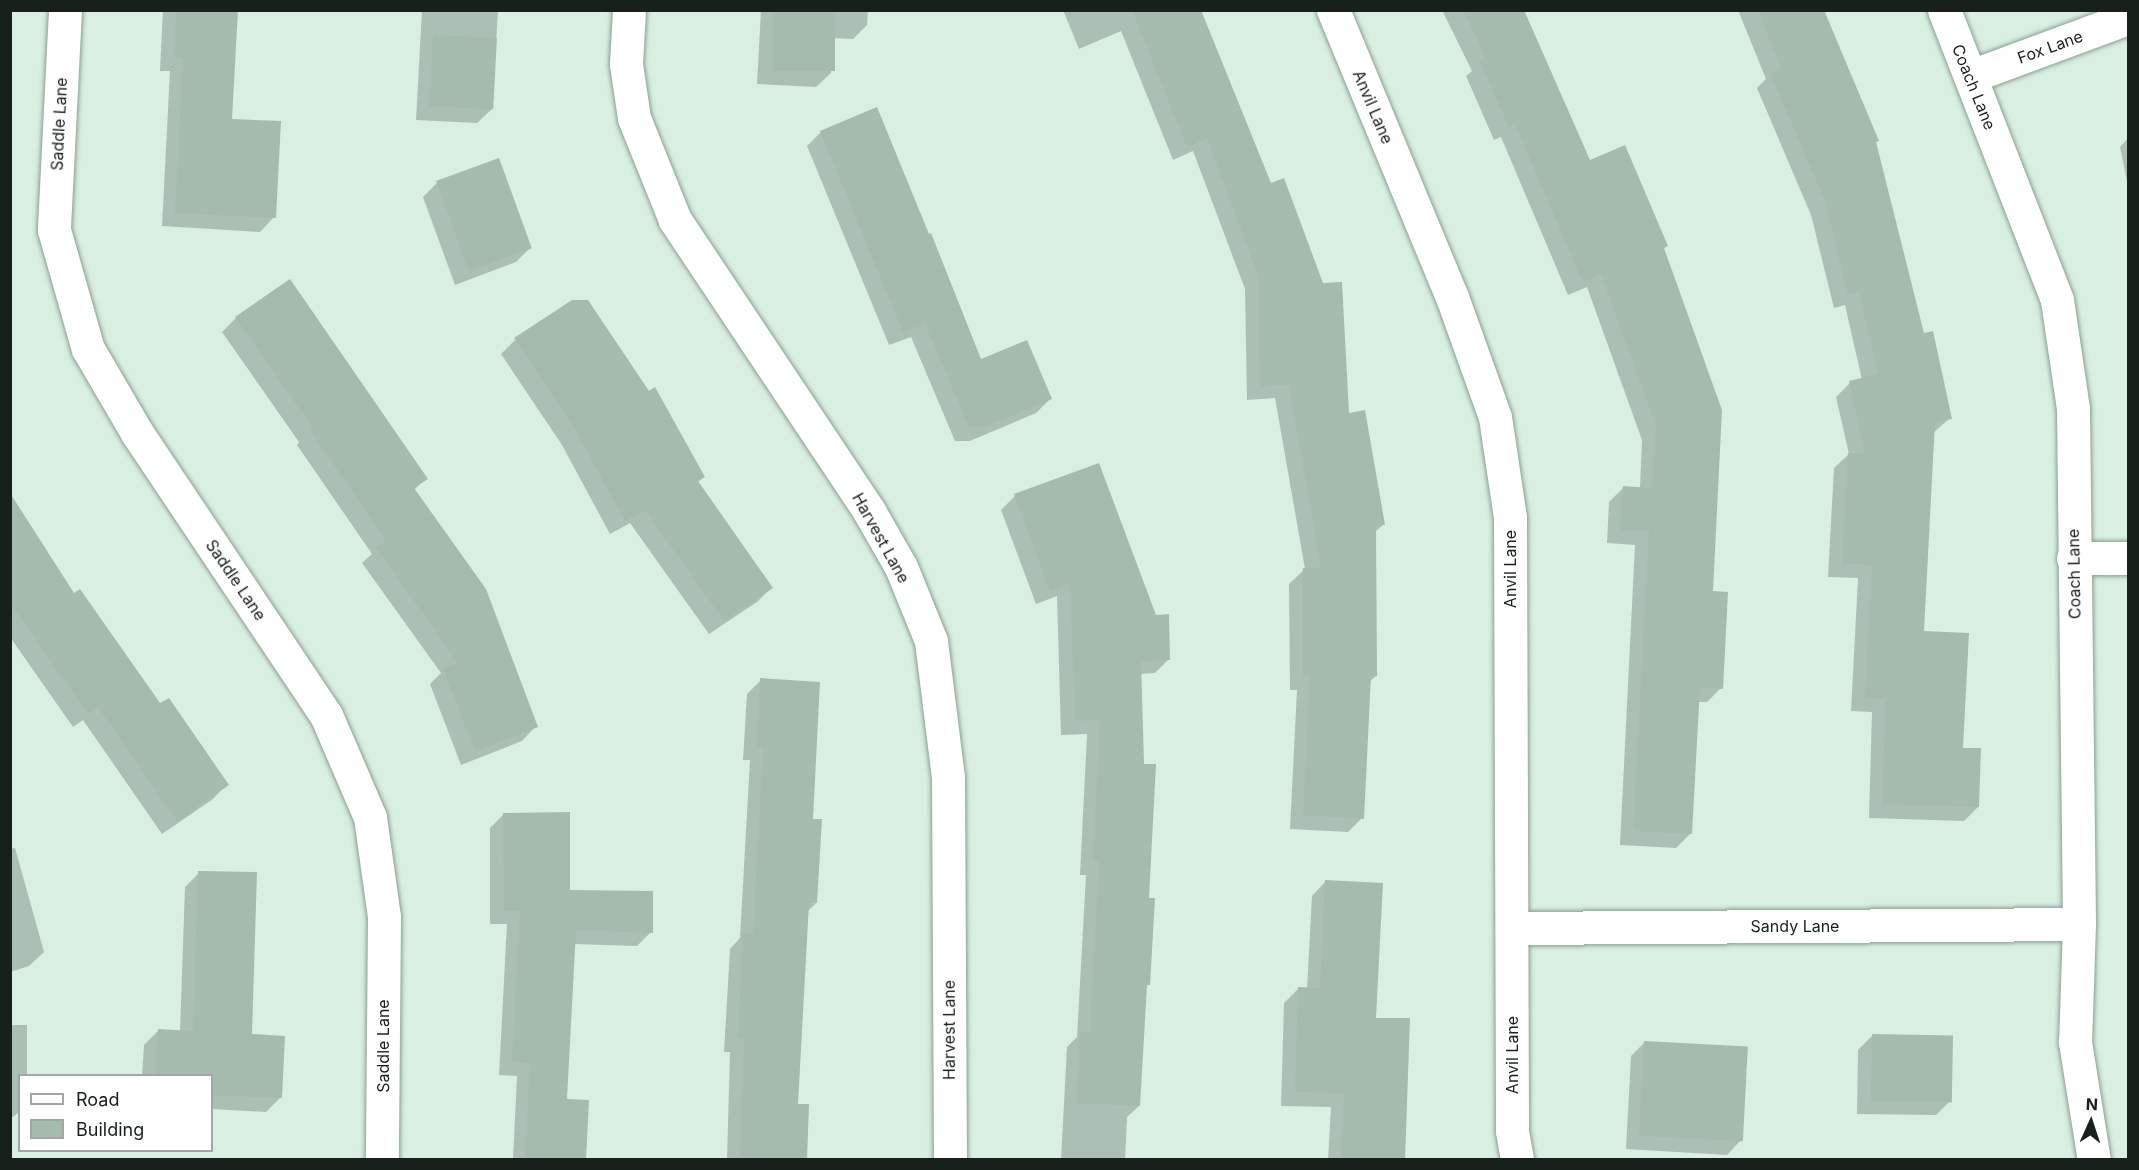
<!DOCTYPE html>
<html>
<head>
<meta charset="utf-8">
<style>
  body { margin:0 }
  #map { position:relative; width:2139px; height:1170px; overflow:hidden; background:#d8efe1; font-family:Inter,sans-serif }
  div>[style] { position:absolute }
  .shadow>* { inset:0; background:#0003 }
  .building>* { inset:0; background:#a5bbae; transform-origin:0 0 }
  .roads { filter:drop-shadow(0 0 2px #8aa093) drop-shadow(0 0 2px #8aa093) }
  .minor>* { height:33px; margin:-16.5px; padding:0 16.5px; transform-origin:16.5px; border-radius:16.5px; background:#fff }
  span { translate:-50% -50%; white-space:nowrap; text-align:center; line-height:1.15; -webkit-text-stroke:6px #fff; paint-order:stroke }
  .street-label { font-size:16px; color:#18201b }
  .frame { position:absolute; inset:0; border:12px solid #18201b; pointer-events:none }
  .legend { position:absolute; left:18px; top:1074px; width:195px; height:78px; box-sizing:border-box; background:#fff; border:2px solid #a3a6a4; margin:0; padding:8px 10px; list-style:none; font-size:18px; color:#18201b }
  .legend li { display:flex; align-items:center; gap:12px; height:30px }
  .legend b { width:30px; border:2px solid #a3a6a4 }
  .north { position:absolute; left:2061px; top:1092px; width:60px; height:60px; -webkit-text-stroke:4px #fff; paint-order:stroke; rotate:3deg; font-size:16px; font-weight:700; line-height:24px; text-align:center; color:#18201b }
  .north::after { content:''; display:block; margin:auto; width:21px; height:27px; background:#18201b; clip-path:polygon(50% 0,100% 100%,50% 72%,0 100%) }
</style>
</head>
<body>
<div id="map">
  <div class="shadow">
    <div style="clip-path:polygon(163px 10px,236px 10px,231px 120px,274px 217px,260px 232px,162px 226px,170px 71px,160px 71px)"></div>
    <div style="clip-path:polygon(422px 10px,498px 10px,492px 109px,477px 123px,416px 120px)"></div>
    <div style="clip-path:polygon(761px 10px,868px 10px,867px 25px,853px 39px,832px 38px,831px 73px,816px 87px,757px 84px)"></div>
    <div style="clip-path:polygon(1063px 10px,1180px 10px,1347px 415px,1384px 524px,1374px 533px,1376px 676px,1369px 682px,1362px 818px,1348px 832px,1290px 829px,1297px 690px,1290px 690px,1289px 584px,1305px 569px,1275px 398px,1247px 400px,1245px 289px,1193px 151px,1173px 160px,1121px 31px,1079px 49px)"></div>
    <div style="clip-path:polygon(1442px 10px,1525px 10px,1524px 12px,1590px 162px,1666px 246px,1663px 249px,1711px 593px,1721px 688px,1707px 702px,1697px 702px,1690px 834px,1676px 848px,1620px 845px,1635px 545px,1607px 543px,1609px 502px,1623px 488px,1640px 488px,1642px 440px,1587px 287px,1568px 295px,1501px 137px,1494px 140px,1466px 76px,1472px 71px)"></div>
    <div style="clip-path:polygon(1738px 10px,1823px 10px,1874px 143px,1923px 335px,1950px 418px,1933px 433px,1922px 632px,1978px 807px,1964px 821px,1869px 818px,1872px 712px,1851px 711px,1858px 578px,1828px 577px,1834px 468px,1849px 454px,1836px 397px,1850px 383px,1862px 380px,1845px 305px,1834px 308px,1811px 215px,1757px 88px,1766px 79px)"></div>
    <div style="clip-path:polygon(821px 132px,980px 361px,1050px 399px,1036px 413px,970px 441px,955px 441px,911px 337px,889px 345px,807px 146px)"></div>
    <div style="clip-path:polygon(2128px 138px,2128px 186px,2120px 147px)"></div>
    <div style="clip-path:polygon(437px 183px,530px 248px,516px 262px,455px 285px,423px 197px)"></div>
    <div style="clip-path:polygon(236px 318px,426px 478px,414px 490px,536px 726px,522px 741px,461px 765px,430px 684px,441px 673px,362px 563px,372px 554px,297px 445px,299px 442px,222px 332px)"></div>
    <div style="clip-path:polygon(515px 340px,703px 477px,697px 483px,771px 588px,757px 602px,709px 634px,630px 523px,610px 534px,562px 445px,501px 354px)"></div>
    <div style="clip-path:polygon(10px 496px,74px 595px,160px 705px,227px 784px,213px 799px,162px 834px,83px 720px,73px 727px,10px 637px)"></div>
    <div style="clip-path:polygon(1015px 496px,1169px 659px,1155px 673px,1140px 674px,1149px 984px,1145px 988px,1139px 1106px,1127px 1117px,1125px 1160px,1061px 1160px,1067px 1047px,1077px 1037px,1086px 875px,1080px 875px,1087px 734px,1061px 735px,1057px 596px,1036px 604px,1001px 510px)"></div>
    <div style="clip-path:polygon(761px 680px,811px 820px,816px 903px,807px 912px,796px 1106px,806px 1160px,727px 1160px,730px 1052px,724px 1052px,730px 949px,740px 938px,750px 760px,743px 760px,747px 694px)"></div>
    <div style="clip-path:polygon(504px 814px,569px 891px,651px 932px,637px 946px,574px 944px,565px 1101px,584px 1160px,513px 1160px,517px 1076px,499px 1075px,507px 924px,490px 924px,490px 828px)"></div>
    <div style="clip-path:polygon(15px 848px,44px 952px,29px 966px,10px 972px,10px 849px)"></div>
    <div style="clip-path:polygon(199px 873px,250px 1036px,280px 1098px,266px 1112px,212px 1109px,212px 1076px,142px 1076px,144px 1045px,158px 1031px,180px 1032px,185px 887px)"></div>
    <div style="clip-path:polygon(1326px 881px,1375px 1019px,1402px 1160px,1328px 1160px,1331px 1107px,1281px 1106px,1284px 1003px,1298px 989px,1307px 989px,1312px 896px)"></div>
    <div style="clip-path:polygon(10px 1025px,27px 1025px,27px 1076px,20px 1076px,20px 1111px,13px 1117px,10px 1117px)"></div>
    <div style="clip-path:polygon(1872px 1036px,1950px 1101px,1936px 1115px,1857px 1114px,1858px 1050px)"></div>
    <div style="clip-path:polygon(1645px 1042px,1741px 1140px,1727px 1155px,1626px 1149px,1631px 1056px)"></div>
  </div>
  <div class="building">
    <div style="clip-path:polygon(176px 10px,238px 10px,232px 119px,281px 121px,276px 218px,175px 213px,183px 58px,174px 57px)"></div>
    <div style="left:773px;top:10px;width:62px;height:61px"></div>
    <div style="clip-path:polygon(1132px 10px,1201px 10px,1271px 183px,1284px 178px,1323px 283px,1342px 282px,1349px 413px,1365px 410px,1385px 525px,1376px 526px,1377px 676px,1371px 676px,1364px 819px,1303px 815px,1310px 676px,1303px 677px,1303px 568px,1321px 568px,1289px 385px,1260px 386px,1258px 275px,1207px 138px,1187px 147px)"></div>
    <div style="clip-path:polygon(1463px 10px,1524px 10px,1590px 160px,1625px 145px,1668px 246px,1664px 248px,1722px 410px,1713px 591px,1728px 592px,1723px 689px,1700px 687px,1692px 834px,1633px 831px,1649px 531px,1620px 530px,1623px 486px,1652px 488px,1656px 425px,1601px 274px,1583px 282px,1515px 124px,1509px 127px,1480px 61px,1486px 58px)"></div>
    <div style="clip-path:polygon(1758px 10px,1824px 10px,1879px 141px,1876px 142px,1924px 333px,1933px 331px,1952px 419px,1935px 422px,1924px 631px,1969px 633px,1963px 748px,1981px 748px,1979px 807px,1882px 804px,1886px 699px,1865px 698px,1872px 565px,1842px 563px,1848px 453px,1865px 454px,1849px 381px,1878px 374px,1859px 292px,1848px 295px,1825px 201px,1770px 73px,1781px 68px)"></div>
    <div style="left:433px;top:35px;width:64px;height:71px;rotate:3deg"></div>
    <div style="clip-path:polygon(877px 107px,929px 234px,931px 233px,981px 359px,1027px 340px,1052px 399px,985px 427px,969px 427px,925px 324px,903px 332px,820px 131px)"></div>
    <div style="left:499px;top:158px;width:96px;height:67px;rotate:70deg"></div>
    <div style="clip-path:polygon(290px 279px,428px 479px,414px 488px,486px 589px,538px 727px,475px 752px,443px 668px,458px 663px,376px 548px,386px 541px,310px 430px,313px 428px,235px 317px)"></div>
    <div style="clip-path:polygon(572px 300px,588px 300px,649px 391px,655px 387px,705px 477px,698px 481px,773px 588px,724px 621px,645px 510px,625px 521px,576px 431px,514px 338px)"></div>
    <div style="clip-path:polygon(1099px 463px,1156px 615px,1169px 614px,1170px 660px,1141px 661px,1144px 764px,1156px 764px,1149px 898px,1155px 898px,1150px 985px,1147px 985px,1140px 1106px,1077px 1103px,1080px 1032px,1090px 1032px,1099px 862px,1093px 861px,1100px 720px,1075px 721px,1070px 583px,1050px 591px,1014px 494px)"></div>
    <div style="clip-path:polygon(10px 493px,74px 593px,80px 589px,160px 703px,169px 698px,229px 785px,177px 821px,98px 707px,88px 714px,10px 603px)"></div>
    <div style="clip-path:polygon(760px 678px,820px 682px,813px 819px,822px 819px,817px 903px,809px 903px,798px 1104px,809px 1104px,807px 1160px,740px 1160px,744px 1039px,738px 1038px,743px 933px,753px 934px,763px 747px,757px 747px)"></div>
    <div style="clip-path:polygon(570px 812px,570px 890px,653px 891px,653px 933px,576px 930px,567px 1099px,589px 1100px,586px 1160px,525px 1160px,530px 1063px,512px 1062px,520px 911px,504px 911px,503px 813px)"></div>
    <div style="clip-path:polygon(198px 871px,257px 872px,252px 1034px,285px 1036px,282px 1098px,212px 1095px,212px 1076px,155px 1076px,158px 1029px,193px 1031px)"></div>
    <div style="clip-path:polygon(1325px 880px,1383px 883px,1376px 1018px,1410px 1018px,1405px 1160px,1341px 1160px,1344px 1093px,1295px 1092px,1298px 987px,1320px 988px)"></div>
    <div style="left:1872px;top:1034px;width:81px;height:67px;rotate:1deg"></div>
    <div style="left:1644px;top:1041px;width:104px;height:95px;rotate:3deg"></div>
  </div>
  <div class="roads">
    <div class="minor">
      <div style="left:65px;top:10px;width:220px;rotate:92.9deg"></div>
      <div style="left:54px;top:230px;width:124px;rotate:74.1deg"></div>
      <div style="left:88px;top:349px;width:97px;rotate:59.7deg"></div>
      <div style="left:137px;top:433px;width:339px;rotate:56.2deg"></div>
      <div style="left:326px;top:715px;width:111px;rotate:66.7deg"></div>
      <div style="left:370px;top:817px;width:101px;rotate:82deg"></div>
      <div style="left:384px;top:917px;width:243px;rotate:90.5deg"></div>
      <div style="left:629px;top:10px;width:54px;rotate:93.2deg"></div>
      <div style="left:626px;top:64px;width:55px;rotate:81.6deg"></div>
      <div style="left:634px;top:118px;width:110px;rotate:68.1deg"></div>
      <div style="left:675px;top:220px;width:350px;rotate:56.3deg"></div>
      <div style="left:869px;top:511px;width:64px;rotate:60.3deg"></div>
      <div style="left:901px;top:567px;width:80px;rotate:67.9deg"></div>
      <div style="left:931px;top:641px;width:138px;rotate:82.9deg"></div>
      <div style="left:948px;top:778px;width:382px;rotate:89.7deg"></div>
      <div style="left:1333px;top:10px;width:311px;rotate:67.5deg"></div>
      <div style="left:1452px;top:297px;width:127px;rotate:70.3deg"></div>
      <div style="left:1495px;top:417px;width:101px;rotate:81.5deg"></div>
      <div style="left:1510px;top:517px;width:614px;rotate:89.81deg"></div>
      <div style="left:1512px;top:1131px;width:29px;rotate:80deg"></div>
      <div style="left:1944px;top:10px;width:311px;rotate:68.7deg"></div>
      <div style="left:2057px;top:300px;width:110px;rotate:81.6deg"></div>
      <div style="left:2073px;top:409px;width:515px;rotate:89.33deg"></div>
      <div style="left:2079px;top:924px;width:118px;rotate:91.9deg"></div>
      <div style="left:2075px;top:1042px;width:120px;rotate:80.9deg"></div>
      <div style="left:1971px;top:76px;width:167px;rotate:-20.3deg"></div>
      <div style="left:2073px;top:558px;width:55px"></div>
      <div style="left:1512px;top:928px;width:567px;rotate:-0.4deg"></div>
    </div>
  </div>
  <div class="street-label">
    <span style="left:2050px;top:47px;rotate:-20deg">Fox Lane</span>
    <span style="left:1974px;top:87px;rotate:68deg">Coach Lane</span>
    <span style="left:1373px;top:107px;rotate:67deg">Anvil Lane</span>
    <span style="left:59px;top:124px;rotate:-87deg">Saddle Lane</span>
    <span style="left:881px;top:538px;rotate:61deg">Harvest Lane</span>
    <span style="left:1510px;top:569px;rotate:-90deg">Anvil Lane</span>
    <span style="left:2074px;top:574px;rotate:-91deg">Coach Lane</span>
    <span style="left:236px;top:580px;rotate:56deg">Saddle Lane</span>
    <span style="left:1795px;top:926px">Sandy Lane</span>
    <span style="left:949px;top:1030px;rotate:-90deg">Harvest Lane</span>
    <span style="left:383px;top:1046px;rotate:-90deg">Saddle Lane</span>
    <span style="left:1512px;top:1055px;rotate:-90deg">Anvil Lane</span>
  </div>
  <div class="frame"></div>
  <ul class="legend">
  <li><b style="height:8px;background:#fff"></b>Road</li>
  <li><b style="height:16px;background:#a5bbae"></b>Building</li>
  </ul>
  <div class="north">N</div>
</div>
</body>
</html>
